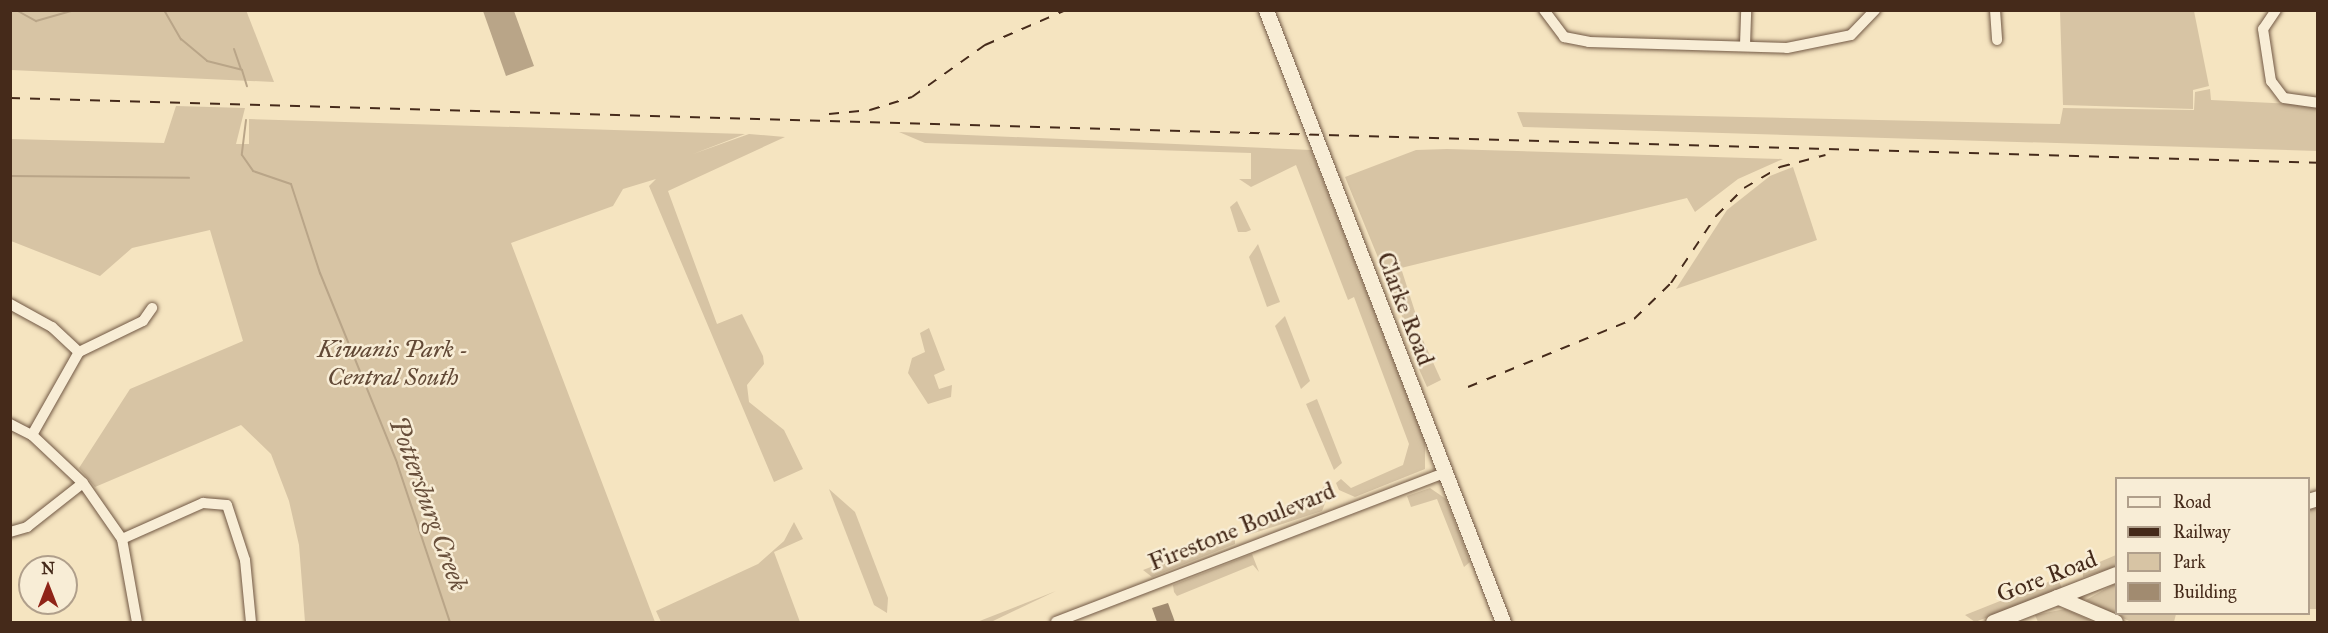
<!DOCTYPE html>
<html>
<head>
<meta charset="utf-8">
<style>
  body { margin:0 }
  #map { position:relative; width:2328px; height:633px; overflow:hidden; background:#f5e4c0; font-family:"IM FELL Great Primer",serif }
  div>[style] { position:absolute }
  .green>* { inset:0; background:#d7c4a4; transform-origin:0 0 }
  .water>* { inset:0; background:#b9a588 }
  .stream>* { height:2px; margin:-1px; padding:0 1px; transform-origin:1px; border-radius:1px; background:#b9a588 }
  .building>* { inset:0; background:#a18b70 }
  .roads { filter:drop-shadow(0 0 2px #715844) drop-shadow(0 0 2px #715844) }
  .minor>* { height:10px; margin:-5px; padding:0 5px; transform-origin:5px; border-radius:5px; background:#f8edd6 }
  .tertiary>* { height:14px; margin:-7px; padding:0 7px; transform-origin:7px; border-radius:7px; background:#f8edd6 }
  .secondary>* { height:15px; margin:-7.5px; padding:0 7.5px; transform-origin:7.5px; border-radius:7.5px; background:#f8edd6 }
  .rail>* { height:2px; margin-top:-1px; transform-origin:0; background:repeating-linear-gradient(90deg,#452a1a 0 10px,transparent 0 20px) }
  span { translate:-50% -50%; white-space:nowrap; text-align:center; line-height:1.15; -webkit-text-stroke:5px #f8edd6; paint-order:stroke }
  .street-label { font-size:24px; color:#452a1a }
  .park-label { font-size:24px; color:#624936; font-style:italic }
  .water-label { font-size:26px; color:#684f3b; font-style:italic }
  .frame { position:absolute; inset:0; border:12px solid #452a1a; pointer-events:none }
  .legend { position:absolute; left:2115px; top:477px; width:195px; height:138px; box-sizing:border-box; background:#f8edd6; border:2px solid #b09f8b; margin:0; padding:8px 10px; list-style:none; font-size:18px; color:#452a1a }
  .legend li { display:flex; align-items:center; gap:12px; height:30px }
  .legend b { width:30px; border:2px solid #b09f8b }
  .north { position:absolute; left:18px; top:555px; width:60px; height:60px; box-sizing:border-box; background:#f8edd6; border:2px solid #b09f8b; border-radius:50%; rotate:0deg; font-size:16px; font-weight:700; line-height:24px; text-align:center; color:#452a1a }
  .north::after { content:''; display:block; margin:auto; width:21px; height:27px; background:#8f2418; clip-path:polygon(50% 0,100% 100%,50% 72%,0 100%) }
</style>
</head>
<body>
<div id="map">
  <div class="green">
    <div style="clip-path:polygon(246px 10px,274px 82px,11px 70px,11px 11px)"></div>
    <div style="clip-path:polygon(2060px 11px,2194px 11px,2209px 86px,2193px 90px,2193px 109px,2063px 105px)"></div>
    <div style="clip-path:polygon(2210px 89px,2211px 100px,2317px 105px,2318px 151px,1523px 127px,1517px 112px,2060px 124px,2063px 108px,2194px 110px,2195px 92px)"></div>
    <div style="clip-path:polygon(176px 106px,245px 108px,236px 144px,249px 144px,249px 119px,745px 134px,693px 154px,749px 134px,785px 137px,668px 191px,717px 324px,742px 314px,763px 356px,764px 364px,747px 385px,749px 402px,784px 430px,803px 469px,774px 482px,649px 186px,656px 179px,623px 189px,613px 206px,511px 243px,655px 622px,305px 622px,299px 545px,289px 501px,271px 454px,241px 425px,95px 487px,79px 468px,130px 389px,243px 341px,210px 230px,132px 248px,100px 276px,11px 241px,11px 139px,164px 143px)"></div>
    <div style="clip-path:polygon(899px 132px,1311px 150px,1425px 442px,1425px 469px,1355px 497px,1339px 490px,1336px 483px,1341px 479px,1351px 488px,1403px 465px,1409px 444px,1354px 297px,1348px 300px,1296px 165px,1251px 187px,1239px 179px,1251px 179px,1251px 153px,925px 143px)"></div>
    <div style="clip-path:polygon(1447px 149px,1783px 159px,1738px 179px,1695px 212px,1687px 198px,1401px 268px,1417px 318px,1404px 321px,1345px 177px,1416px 150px)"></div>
    <div style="clip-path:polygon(1793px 167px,1817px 240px,1676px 289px,1727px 210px,1770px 176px)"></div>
    <div style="clip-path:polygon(1237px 201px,1251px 230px,1246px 232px,1238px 232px,1230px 207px)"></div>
    <div style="clip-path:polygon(1258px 244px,1280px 302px,1267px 307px,1249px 257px)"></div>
    <div style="clip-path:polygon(1285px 316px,1310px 381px,1301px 389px,1275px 326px)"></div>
    <div style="clip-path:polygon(929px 328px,945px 370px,934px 375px,939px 389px,952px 385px,951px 397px,928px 404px,908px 373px,912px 358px,925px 352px,920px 333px)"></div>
    <div style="clip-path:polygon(1422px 338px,1441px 380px,1427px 387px,1411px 351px)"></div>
    <div style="clip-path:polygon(1317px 399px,1342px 463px,1334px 470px,1306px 404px)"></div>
    <div style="clip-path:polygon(1324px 486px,1328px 496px,1322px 511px,1245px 536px,1243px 531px,1313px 503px)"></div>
    <div style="clip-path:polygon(1430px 488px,1446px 499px,1470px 562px,1464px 567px,1437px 499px,1411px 507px,1407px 496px)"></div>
    <div style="clip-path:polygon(829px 489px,855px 512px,888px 598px,887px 613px,874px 605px)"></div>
    <div style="left:2317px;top:506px;width:103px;height:9px;rotate:90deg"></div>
    <div style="clip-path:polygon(794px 522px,803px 539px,774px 552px,800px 622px,661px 622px,656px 611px,758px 564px,784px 541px)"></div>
    <div style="clip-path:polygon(1235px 535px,1235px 544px,1152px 577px,1143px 570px)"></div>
    <div style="clip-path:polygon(1252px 554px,1259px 572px,1253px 565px,1177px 596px,1174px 592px,1173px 585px)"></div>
    <div style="clip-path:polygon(2116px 555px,2116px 567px,2083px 577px,2083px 569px)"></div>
    <div style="clip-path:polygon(2058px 578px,2062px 589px,1975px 622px,1965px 615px)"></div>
    <div style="clip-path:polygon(2116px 583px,2116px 614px,2196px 614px,2176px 614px,2174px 622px,2131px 622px,2086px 600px)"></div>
    <div style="clip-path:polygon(1056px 591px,991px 622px,977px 622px)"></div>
    <div style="clip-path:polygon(2065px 609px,2092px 621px,2097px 622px,2038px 622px,2035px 615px)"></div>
  </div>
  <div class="water">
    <div style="clip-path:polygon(483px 11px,514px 11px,534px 66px,506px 76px)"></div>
  </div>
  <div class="stream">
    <div style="left:16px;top:10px;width:23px;rotate:29deg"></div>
    <div style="left:36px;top:21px;width:41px;rotate:-15.8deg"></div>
    <div style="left:164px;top:10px;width:34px;rotate:60deg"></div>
    <div style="left:181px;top:39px;width:34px;rotate:40deg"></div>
    <div style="left:207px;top:61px;width:36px;rotate:14deg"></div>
    <div style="left:242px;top:70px;width:17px;rotate:73deg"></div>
    <div style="left:234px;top:49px;width:21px;rotate:71deg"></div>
    <div style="left:246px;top:120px;width:35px;rotate:97deg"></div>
    <div style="left:242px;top:155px;width:19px;rotate:55deg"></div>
    <div style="left:253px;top:171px;width:40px;rotate:18.9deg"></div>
    <div style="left:291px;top:184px;width:94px;rotate:72deg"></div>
    <div style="left:320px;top:273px;width:205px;rotate:67.9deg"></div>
    <div style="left:397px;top:463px;width:168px;rotate:71.6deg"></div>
    <div style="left:10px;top:176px;width:179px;rotate:0.6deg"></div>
  </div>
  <div class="building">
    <div style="clip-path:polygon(1168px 603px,1175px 622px,1157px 622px,1152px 608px)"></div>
  </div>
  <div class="roads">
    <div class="minor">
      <div style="left:1544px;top:10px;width:34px;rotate:53deg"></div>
      <div style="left:1564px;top:37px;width:25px;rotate:11deg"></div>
      <div style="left:1589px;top:42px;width:198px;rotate:1.7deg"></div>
      <div style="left:1787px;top:48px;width:65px;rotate:-11.5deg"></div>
      <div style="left:1851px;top:35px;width:35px;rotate:-46deg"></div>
      <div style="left:1995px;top:10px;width:30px;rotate:86deg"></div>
      <div style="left:2276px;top:10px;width:23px;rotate:124deg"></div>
      <div style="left:2263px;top:29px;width:53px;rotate:81.3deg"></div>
      <div style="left:2271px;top:81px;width:21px;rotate:53deg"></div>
      <div style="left:2284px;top:98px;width:34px;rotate:8deg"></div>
      <div style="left:1745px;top:45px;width:35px;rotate:-88deg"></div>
      <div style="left:10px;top:304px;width:48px;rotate:28.7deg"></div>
      <div style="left:52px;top:327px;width:37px;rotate:43deg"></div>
      <div style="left:10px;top:424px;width:25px;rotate:27deg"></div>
      <div style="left:32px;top:435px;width:70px;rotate:43.3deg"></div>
      <div style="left:83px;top:483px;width:68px;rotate:55.1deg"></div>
      <div style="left:122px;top:539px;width:84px;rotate:79.8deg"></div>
      <div style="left:32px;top:435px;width:95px;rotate:-60.5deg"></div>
      <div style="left:79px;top:352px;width:71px;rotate:-25.8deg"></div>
      <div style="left:143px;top:321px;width:16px;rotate:-55deg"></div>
      <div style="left:10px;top:532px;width:18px;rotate:-16deg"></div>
      <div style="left:27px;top:527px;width:71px;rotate:-38.2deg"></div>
      <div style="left:122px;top:539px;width:89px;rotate:-24deg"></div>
      <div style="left:203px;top:503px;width:24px;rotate:5deg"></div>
      <div style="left:227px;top:505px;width:58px;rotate:71.9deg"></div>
      <div style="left:245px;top:560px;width:62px;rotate:84.5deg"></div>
      <div style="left:1056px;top:622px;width:416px;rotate:-21deg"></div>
    </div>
    <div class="tertiary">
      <div style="left:2057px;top:597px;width:64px;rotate:23deg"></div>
    </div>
    <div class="secondary">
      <div style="left:1266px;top:10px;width:656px;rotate:68.83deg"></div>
      <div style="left:2308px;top:501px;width:10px;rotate:-17deg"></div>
      <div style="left:1993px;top:622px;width:132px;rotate:-21.3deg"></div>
    </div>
  </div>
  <div class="rail">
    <div style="left:10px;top:98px;width:2309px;rotate:1.61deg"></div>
    <div style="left:829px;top:114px;width:41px;rotate:-5.6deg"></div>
    <div style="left:870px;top:110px;width:44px;rotate:-17.2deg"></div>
    <div style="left:912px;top:97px;width:90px;rotate:-35.5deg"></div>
    <div style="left:985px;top:45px;width:88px;rotate:-23.4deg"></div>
    <div style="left:1468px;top:387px;width:179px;rotate:-22.3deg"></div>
    <div style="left:1634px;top:319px;width:52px;rotate:-44.2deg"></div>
    <div style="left:1671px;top:283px;width:81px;rotate:-56.1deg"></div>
    <div style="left:1716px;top:216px;width:40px;rotate:-45deg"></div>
    <div style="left:1744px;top:188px;width:42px;rotate:-30.3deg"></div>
    <div style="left:1780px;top:167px;width:47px;rotate:-14.9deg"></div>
  </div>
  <div class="street-label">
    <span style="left:1405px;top:309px;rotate:69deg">Clarke Road</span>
    <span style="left:1242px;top:527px;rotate:-22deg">Firestone Boulevard</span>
    <span style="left:2047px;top:577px;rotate:-21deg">Gore Road</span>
  </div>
  <div class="park-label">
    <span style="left:393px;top:364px">Kiwanis Park -<br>Central South</span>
  </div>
  <div class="water-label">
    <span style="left:428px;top:504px;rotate:70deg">Pottersburg Creek</span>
  </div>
  <div class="frame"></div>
  <ul class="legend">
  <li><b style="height:8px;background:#f8edd6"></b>Road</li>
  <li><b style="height:8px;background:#452a1a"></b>Railway</li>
  <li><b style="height:16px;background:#d7c4a4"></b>Park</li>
  <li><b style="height:16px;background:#a18b70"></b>Building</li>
  </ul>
  <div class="north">N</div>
</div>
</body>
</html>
